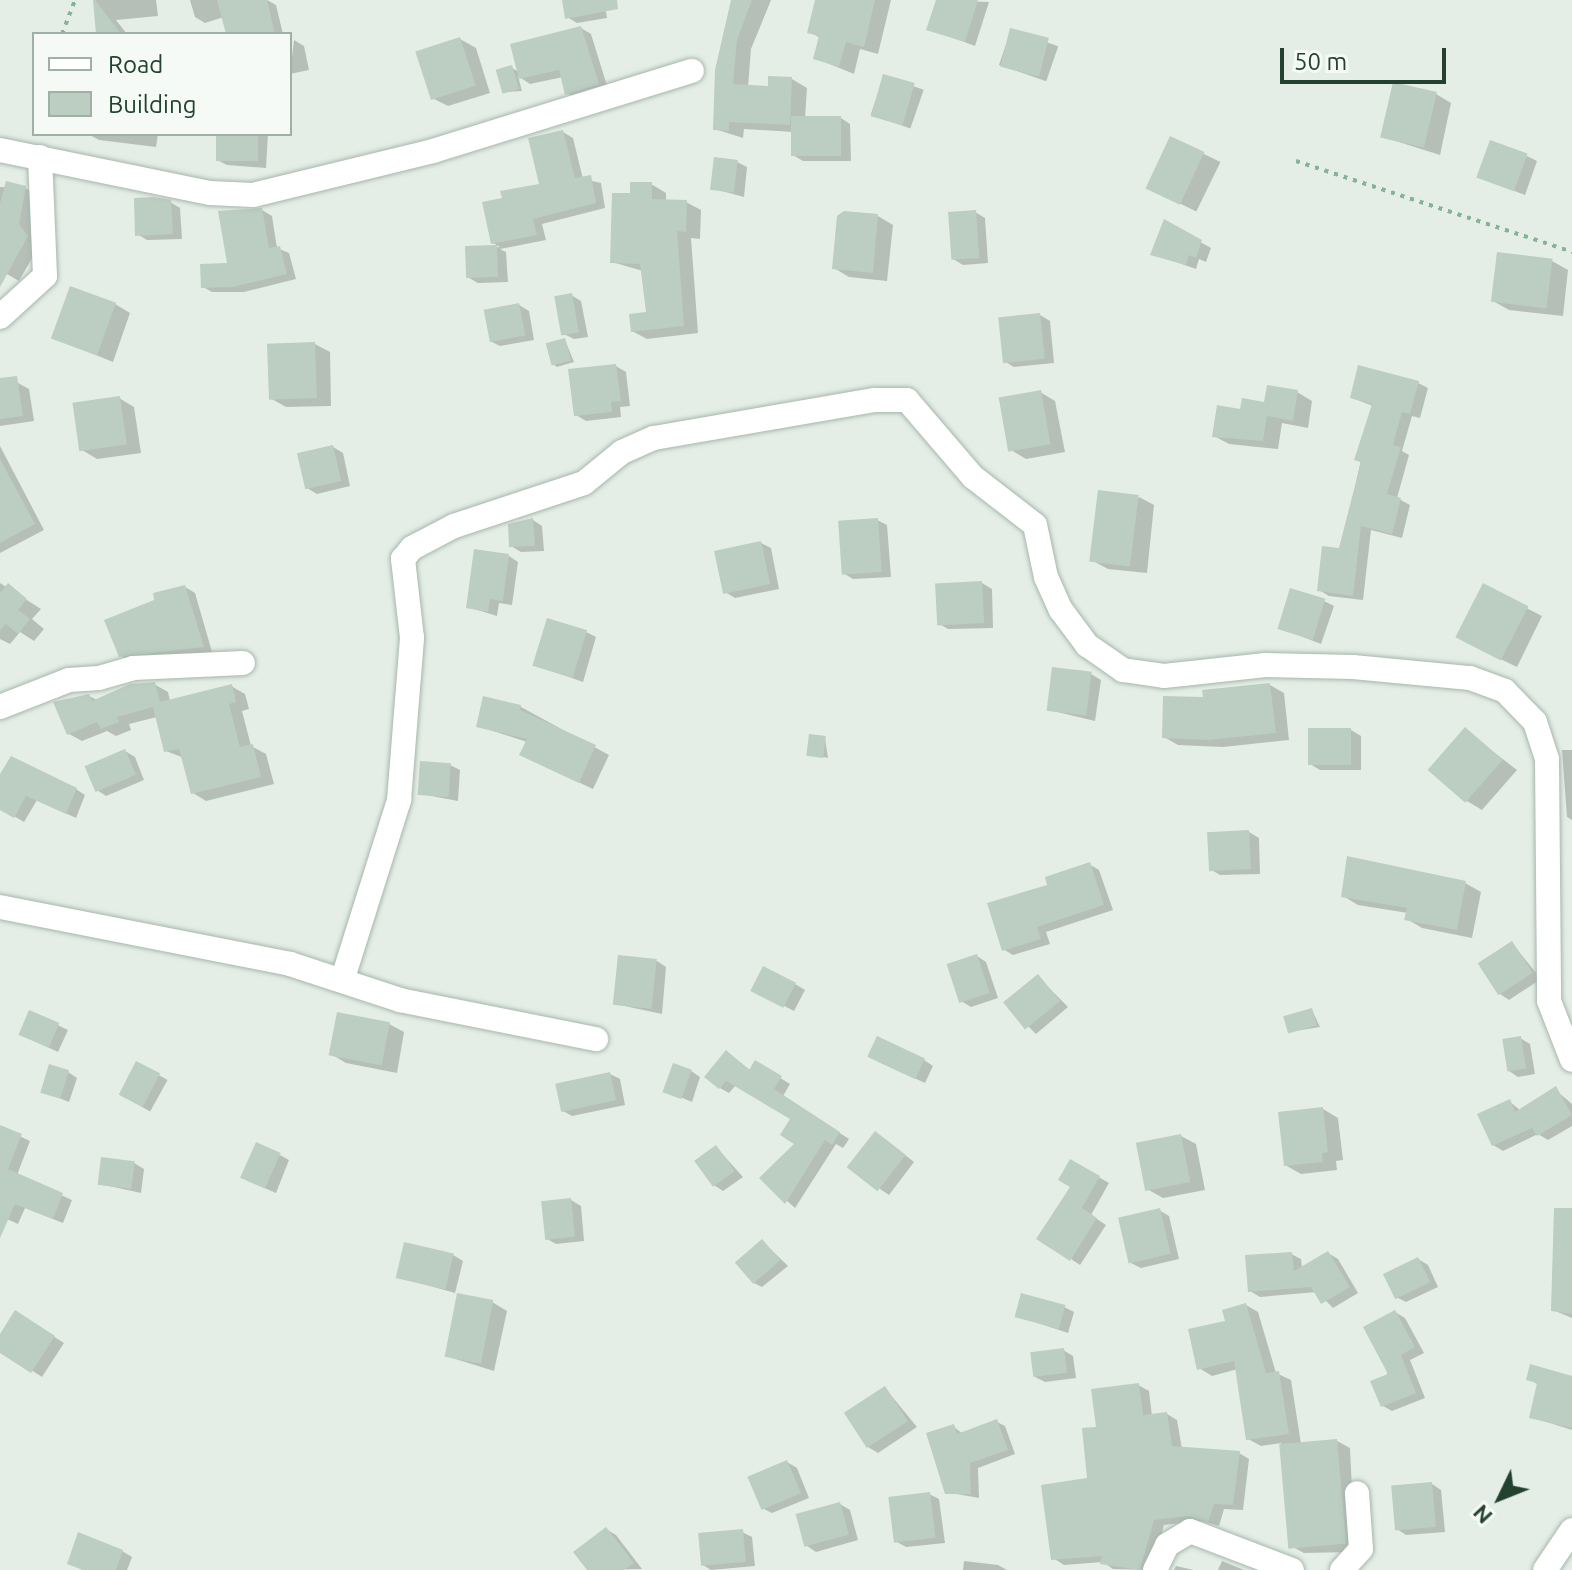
<!DOCTYPE html>
<html>
<head>
<meta charset="utf-8">
<style>
  body { margin:0 }
  #map { position:relative; width:1572px; height:1570px; overflow:hidden; background:#e4eee6; font-family:Ubuntu,sans-serif }
  div>[style] { position:absolute }
  .shadow>* { inset:0; background:#0003; transform-origin:0 0 }
  .building>* { inset:0; background:#bccdc1; transform-origin:0 0 }
  .path>* { height:4px; margin-top:-2px; transform-origin:0; background:repeating-linear-gradient(90deg,#82b495 0 4px,transparent 0 10px) }
  .roads { filter:drop-shadow(0 0 2px #a6b7ab) drop-shadow(0 0 2px #a6b7ab) }
  .street>* { height:24px; margin:-12px; padding:0 12px; transform-origin:12px; border-radius:12px; background:#fff }
  span { translate:-50% -50%; white-space:nowrap; text-align:center; line-height:1.15; -webkit-text-stroke:8px #f5faf6; paint-order:stroke }
  .legend { position:absolute; left:32px; top:32px; width:260px; height:104px; box-sizing:border-box; background:#f5faf6; border:2px solid #a1b0a6; margin:0; padding:10px 14px; list-style:none; font-size:24px; color:#22422f }
  .legend li { display:flex; align-items:center; gap:16px; height:40px }
  .legend b { width:40px; border:2px solid #a1b0a6 }
  .north { position:absolute; left:1460px; top:1458px; width:80px; height:80px; -webkit-text-stroke:6px #f5faf6; paint-order:stroke; rotate:227deg; font-size:22px; font-weight:700; line-height:32px; text-align:center; color:#22422f }
  .north::after { content:''; display:block; margin:auto; width:28px; height:36px; background:#22422f; clip-path:polygon(50% 0,100% 100%,50% 72%,0 100%) }
  .scale { position:absolute; left:1280px; top:48px; width:166px; height:36px; box-sizing:border-box; border:4px solid #22422f; border-top:0; padding-left:10px; font-size:24px; line-height:28px; white-space:nowrap; color:#22422f; -webkit-text-stroke:6px #f5faf6; paint-order:stroke }
</style>
</head>
<body>
<div id="map">
  <div class="shadow">
    <div style="clip-path:polygon(95px 0,156px 0,158px 16px,116px 20px,127px 34px,98px 34px)"></div>
    <div style="clip-path:polygon(190px 0,267px 0,276px 5px,283px 34px,228px 34px,224px 17px,205px 23px,195px 17px)"></div>
    <div style="clip-path:polygon(564px 0,604px 0,607px 18px,577px 23px,567px 17px)"></div>
    <div style="clip-path:polygon(733px 0,771px 0,751px 49px,748px 87px,770px 89px,792px 79px,807px 88px,805px 118px,841px 118px,850px 124px,851px 161px,803px 161px,793px 155px,793px 132px,744px 129px,743px 138px,715px 129px)"></div>
    <div style="clip-path:polygon(817px 0,891px 0,878px 54px,860px 49px,854px 74px,815px 58px,820px 38px,810px 32px)"></div>
    <div style="clip-path:polygon(938px 0,989px 2px,975px 46px,929px 29px)"></div>
    <div style="clip-path:polygon(581px 28px,591px 34px,608px 89px,576px 99px,567px 93px,563px 77px,530px 84px,518px 76px,522px 91px,504px 92px,512px 68px,519px 72px)"></div>
    <div style="left:1011px;top:30px;width:50px;height:37px;rotate:19deg"></div>
    <div style="clip-path:polygon(460px 39px,476px 48px,490px 93px,448px 106px,432px 98px)"></div>
    <div style="clip-path:polygon(294px 40px,304px 46px,309px 70px,290px 74px)"></div>
    <div style="left:884px;top:76px;width:42px;height:41px;rotate:19deg"></div>
    <div style="clip-path:polygon(1436px 94px,1451px 103px,1440px 155px,1383px 137px)"></div>
    <div style="clip-path:polygon(563px 132px,573px 138px,583px 179px,601px 183px,605px 208px,542px 224px,546px 240px,500px 249px,506px 252px,508px 282px,478px 283px,469px 278px,467px 248px,500px 247px,493px 243px,504px 199px,541px 186px)"></div>
    <div style="clip-path:polygon(88px 134px,158px 134px,156px 147px,99px 140px)"></div>
    <div style="clip-path:polygon(218px 134px,268px 134px,266px 168px,227px 165px,217px 160px)"></div>
    <div style="left:1171px;top:138px;width:55px;height:55px;rotate:26deg"></div>
    <div style="clip-path:polygon(1527px 156px,1537px 161px,1525px 195px,1488px 181px)"></div>
    <div style="clip-path:polygon(737px 162px,747px 167px,744px 197px,714px 189px)"></div>
    <div style="clip-path:polygon(651px 184px,666px 193px,666px 201px,686px 202px,701px 210px,700px 239px,691px 238px,698px 333px,647px 339px,632px 331px,648px 314px,643px 271px,612px 262px,632px 195px)"></div>
    <div style="clip-path:polygon(0 187px,25px 188px,38px 195px,31px 233px,40px 244px,19px 281px,0 270px)"></div>
    <div style="clip-path:polygon(170px 202px,180px 208px,182px 239px,147px 240px,137px 234px)"></div>
    <div style="clip-path:polygon(262px 210px,272px 216px,277px 248px,289px 253px,296px 279px,244px 292px,212px 292px,203px 287px,230px 265px)"></div>
    <div style="clip-path:polygon(975px 212px,985px 218px,988px 263px,963px 265px,953px 259px)"></div>
    <div style="clip-path:polygon(878px 216px,893px 225px,887px 281px,849px 277px,834px 268px)"></div>
    <div style="clip-path:polygon(1165px 222px,1211px 248px,1206px 262px,1199px 259px,1196px 269px,1153px 254px)"></div>
    <div style="clip-path:polygon(1552px 261px,1568px 270px,1563px 316px,1509px 310px,1493px 301px)"></div>
    <div style="clip-path:polygon(571px 295px,581px 301px,588px 337px,574px 339px,564px 334px)"></div>
    <div style="clip-path:polygon(115px 304px,130px 313px,113px 362px,54px 338px)"></div>
    <div style="clip-path:polygon(519px 305px,529px 311px,534px 340px,500px 346px,490px 341px)"></div>
    <div style="clip-path:polygon(1040px 315px,1050px 321px,1054px 363px,1014px 367px,1004px 361px)"></div>
    <div style="clip-path:polygon(565px 340px,574px 362px,557px 367px,553px 364px)"></div>
    <div style="clip-path:polygon(315px 344px,330px 352px,331px 406px,286px 407px,270px 398px)"></div>
    <div style="clip-path:polygon(616px 366px,626px 372px,630px 406px,620px 407px,621px 417px,586px 421px,576px 415px)"></div>
    <div style="clip-path:polygon(18px 383px,29px 389px,34px 421px,0 426px,0 390px)"></div>
    <div style="clip-path:polygon(1418px 383px,1428px 388px,1420px 418px,1412px 416px,1402px 451px,1409px 455px,1397px 498px,1410px 505px,1402px 538px,1371px 530px,1363px 600px,1329px 596px,1319px 590px,1341px 550px,1373px 406px,1352px 398px)"></div>
    <div style="clip-path:polygon(1040px 392px,1055px 401px,1065px 452px,1026px 459px,1011px 450px)"></div>
    <div style="clip-path:polygon(1297px 392px,1312px 401px,1308px 428px,1282px 423px,1278px 449px,1229px 444px,1214px 436px,1242px 412px)"></div>
    <div style="clip-path:polygon(119px 398px,134px 407px,141px 453px,97px 459px,82px 450px)"></div>
    <div style="clip-path:polygon(0 446px,44px 530px,0 553px)"></div>
    <div style="clip-path:polygon(333px 447px,343px 453px,350px 486px,317px 494px,307px 488px)"></div>
    <div style="clip-path:polygon(1139px 497px,1154px 505px,1147px 573px,1108px 569px,1093px 561px)"></div>
    <div style="clip-path:polygon(533px 520px,542px 526px,544px 551px,521px 552px,511px 546px)"></div>
    <div style="clip-path:polygon(877px 520px,887px 525px,891px 577px,853px 579px,843px 573px)"></div>
    <div style="clip-path:polygon(761px 543px,771px 548px,779px 589px,735px 598px,725px 592px)"></div>
    <div style="clip-path:polygon(509px 556px,518px 562px,512px 605px,499px 603px,497px 616px,468px 607px)"></div>
    <div style="clip-path:polygon(0 583px,41px 609px,32px 619px,44px 629px,34px 641px,20px 632px,10px 644px,0 639px)"></div>
    <div style="clip-path:polygon(982px 583px,992px 589px,993px 628px,948px 629px,938px 623px)"></div>
    <div style="clip-path:polygon(1484px 586px,1542px 616px,1517px 667px,1473px 646px)"></div>
    <div style="clip-path:polygon(185px 587px,195px 593px,212px 652px,130px 661px,120px 655px,157px 601px)"></div>
    <div style="clip-path:polygon(1324px 601px,1334px 606px,1321px 644px,1280px 628px)"></div>
    <div style="clip-path:polygon(586px 632px,596px 637px,583px 682px,535px 665px)"></div>
    <div style="clip-path:polygon(1091px 674px,1101px 680px,1095px 721px,1049px 710px)"></div>
    <div style="clip-path:polygon(154px 684px,168px 692px,170px 701px,231px 686px,245px 694px,249px 709px,242px 711px,251px 746px,266px 754px,274px 784px,206px 801px,193px 793px,184px 758px,166px 751px,157px 717px,129px 724px,131px 730px,116px 736px,107px 731px,82px 741px,69px 734px,89px 696px,97px 700px)"></div>
    <div style="clip-path:polygon(1270px 685px,1284px 693px,1289px 740px,1223px 747px,1178px 745px,1164px 737px,1205px 699px)"></div>
    <div style="clip-path:polygon(484px 699px,521px 707px,609px 755px,593px 789px,535px 762px,527px 742px,478px 726px)"></div>
    <div style="clip-path:polygon(1351px 730px,1361px 736px,1361px 770px,1320px 770px,1310px 764px)"></div>
    <div style="clip-path:polygon(1465px 730px,1517px 770px,1482px 810px,1467px 801px)"></div>
    <div style="clip-path:polygon(825px 738px,828px 758px,809px 754px)"></div>
    <div style="clip-path:polygon(1562px 750px,1572px 750px,1572px 820px,1567px 817px)"></div>
    <div style="clip-path:polygon(125px 751px,135px 757px,144px 780px,106px 796px,97px 790px)"></div>
    <div style="clip-path:polygon(450px 765px,460px 770px,458px 801px,421px 794px)"></div>
    <div style="clip-path:polygon(0 778px,76px 789px,85px 795px,76px 818px,37px 800px,24px 822px,0 808px)"></div>
    <div style="clip-path:polygon(1249px 832px,1259px 838px,1260px 874px,1220px 875px,1210px 869px)"></div>
    <div style="clip-path:polygon(1089px 864px,1099px 870px,1113px 910px,1046px 932px,1050px 944px,1013px 955px,1003px 949px,1050px 886px)"></div>
    <div style="clip-path:polygon(1465px 883px,1481px 892px,1472px 938px,1422px 928px,1407px 919px,1408px 913px,1358px 905px,1343px 896px)"></div>
    <div style="clip-path:polygon(1512px 943px,1541px 979px,1509px 1000px,1500px 994px)"></div>
    <div style="clip-path:polygon(977px 956px,986px 962px,998px 998px,971px 1007px,961px 1001px)"></div>
    <div style="clip-path:polygon(657px 961px,666px 967px,662px 1014px,615px 1004px)"></div>
    <div style="clip-path:polygon(1038px 977px,1068px 1007px,1036px 1034px,1006px 1004px)"></div>
    <div style="clip-path:polygon(795px 984px,805px 990px,794px 1011px,763px 995px)"></div>
    <div style="clip-path:polygon(1312px 1010px,1320px 1027px,1289px 1032px)"></div>
    <div style="clip-path:polygon(30px 1012px,68px 1030px,58px 1052px,30px 1039px)"></div>
    <div style="clip-path:polygon(389px 1024px,404px 1032px,397px 1073px,346px 1063px,331px 1054px)"></div>
    <div style="clip-path:polygon(1520px 1038px,1530px 1044px,1535px 1074px,1518px 1077px,1509px 1071px)"></div>
    <div style="clip-path:polygon(736px 1059px,751px 1071px,756px 1063px,790px 1084px,783px 1096px,849px 1139px,843px 1148px,836px 1144px,795px 1208px,762px 1178px,797px 1144px,792px 1118px,736px 1085px,729px 1093px,720px 1088px)"></div>
    <div style="clip-path:polygon(924px 1060px,933px 1066px,925px 1083px,879px 1062px)"></div>
    <div style="left:137px;top:1063px;width:35px;height:36px;rotate:29deg"></div>
    <div style="clip-path:polygon(691px 1071px,700px 1077px,692px 1102px,666px 1091px)"></div>
    <div style="clip-path:polygon(68px 1072px,77px 1078px,69px 1102px,42px 1091px)"></div>
    <div style="clip-path:polygon(610px 1074px,620px 1079px,625px 1105px,572px 1116px,563px 1111px)"></div>
    <div style="clip-path:polygon(1558px 1092px,1572px 1104px,1572px 1126px,1548px 1140px,1538px 1134px,1503px 1151px,1493px 1145px,1509px 1101px,1521px 1111px)"></div>
    <div style="clip-path:polygon(1323px 1109px,1338px 1118px,1343px 1160px,1336px 1161px,1337px 1170px,1301px 1174px,1285px 1165px)"></div>
    <div style="clip-path:polygon(0 1127px,30px 1141px,17px 1175px,72px 1200px,63px 1223px,25px 1208px,18px 1224px,0 1216px)"></div>
    <div style="clip-path:polygon(1181px 1136px,1196px 1144px,1205px 1190px,1163px 1198px,1147px 1189px)"></div>
    <div style="clip-path:polygon(885px 1139px,914px 1162px,889px 1195px,880px 1189px)"></div>
    <div style="clip-path:polygon(716px 1147px,743px 1177px,723px 1191px,714px 1185px)"></div>
    <div style="clip-path:polygon(280px 1155px,289px 1160px,276px 1193px,253px 1183px)"></div>
    <div style="clip-path:polygon(1071px 1161px,1109px 1183px,1091px 1215px,1106px 1225px,1080px 1265px,1071px 1259px)"></div>
    <div style="clip-path:polygon(134px 1163px,144px 1169px,141px 1193px,100px 1184px)"></div>
    <div style="clip-path:polygon(571px 1200px,581px 1206px,584px 1241px,556px 1244px,547px 1239px)"></div>
    <div style="clip-path:polygon(1159px 1210px,1169px 1216px,1179px 1259px,1141px 1268px,1131px 1263px)"></div>
    <div style="clip-path:polygon(1572px 1210px,1572px 1318px,1553px 1310px)"></div>
    <div style="clip-path:polygon(762px 1241px,788px 1266px,762px 1287px,752px 1282px)"></div>
    <div style="clip-path:polygon(1328px 1253px,1338px 1259px,1358px 1293px,1333px 1308px,1317px 1292px,1260px 1297px,1250px 1291px,1291px 1254px,1301px 1259px,1302px 1268px)"></div>
    <div style="clip-path:polygon(453px 1255px,463px 1261px,455px 1293px,398px 1277px)"></div>
    <div style="clip-path:polygon(1418px 1259px,1428px 1265px,1438px 1287px,1406px 1302px,1396px 1297px)"></div>
    <div style="clip-path:polygon(492px 1302px,507px 1311px,494px 1371px,446px 1356px)"></div>
    <div style="clip-path:polygon(1246px 1305px,1258px 1312px,1276px 1373px,1291px 1380px,1301px 1444px,1337px 1441px,1350px 1448px,1355px 1552px,1304px 1553px,1291px 1546px,1281px 1443px,1261px 1446px,1248px 1439px,1238px 1369px,1212px 1376px,1199px 1368px,1228px 1322px)"></div>
    <div style="clip-path:polygon(1064px 1307px,1074px 1312px,1068px 1333px,1017px 1316px)"></div>
    <div style="clip-path:polygon(1395px 1312px,1405px 1318px,1424px 1353px,1410px 1360px,1425px 1398px,1392px 1411px,1383px 1406px)"></div>
    <div style="clip-path:polygon(25px 1318px,64px 1343px,42px 1377px,0 1350px,0 1337px)"></div>
    <div style="clip-path:polygon(1063px 1350px,1073px 1356px,1076px 1378px,1045px 1382px,1035px 1377px)"></div>
    <div style="clip-path:polygon(1572px 1378px,1572px 1430px,1531px 1417px,1539px 1385px,1528px 1379px)"></div>
    <div style="clip-path:polygon(1138px 1385px,1149px 1391px,1152px 1416px,1167px 1414px,1177px 1420px,1182px 1449px,1239px 1453px,1249px 1459px,1243px 1510px,1224px 1509px,1219px 1526px,1201px 1521px,1164px 1525px,1152px 1570px,1113px 1569px,1103px 1562px,1064px 1565px,1053px 1558px,1089px 1480px,1098px 1429px)"></div>
    <div style="clip-path:polygon(885px 1388px,917px 1427px,878px 1453px,868px 1447px)"></div>
    <div style="clip-path:polygon(997px 1422px,1005px 1426px,1015px 1454px,978px 1468px,979px 1498px,946px 1492px,954px 1427px,963px 1434px)"></div>
    <div style="clip-path:polygon(787px 1462px,797px 1468px,809px 1498px,772px 1513px,762px 1508px)"></div>
    <div style="clip-path:polygon(1432px 1484px,1441px 1490px,1445px 1532px,1406px 1535px,1397px 1529px)"></div>
    <div style="clip-path:polygon(929px 1494px,939px 1499px,945px 1543px,906px 1547px,897px 1542px)"></div>
    <div style="clip-path:polygon(840px 1504px,850px 1510px,858px 1540px,816px 1552px,807px 1546px)"></div>
    <div style="clip-path:polygon(606px 1529px,616px 1535px,642px 1569px,589px 1570px)"></div>
    <div style="clip-path:polygon(742px 1532px,752px 1537px,755px 1566px,711px 1570px,703px 1565px)"></div>
    <div style="clip-path:polygon(122px 1551px,132px 1557px,127px 1570px,83px 1570px,69px 1563px)"></div>
    <div style="clip-path:polygon(964px 1561px,998px 1565px,1007px 1570px,963px 1570px)"></div>
    <div style="clip-path:polygon(1222px 1561px,1244px 1570px,1218px 1570px)"></div>
    <div style="clip-path:polygon(1176px 1566px,1194px 1570px,1174px 1570px)"></div>
  </div>
  <div class="building">
    <div style="clip-path:polygon(93px 0,95px 0,121px 34px,96px 34px)"></div>
    <div style="clip-path:polygon(217px 0,267px 0,275px 34px,226px 34px)"></div>
    <div style="clip-path:polygon(562px 0,617px 0,618px 9px,565px 19px)"></div>
    <div style="clip-path:polygon(731px 0,752px 0,737px 40px,733px 84px,768px 86px,768px 76px,792px 77px,790px 125px,729px 122px,729px 131px,713px 130px,715px 70px)"></div>
    <div style="clip-path:polygon(815px 0,875px 0,864px 47px,846px 42px,839px 67px,813px 59px,819px 36px,807px 33px)"></div>
    <div style="clip-path:polygon(936px 0,978px 0,965px 42px,926px 30px)"></div>
    <div style="clip-path:polygon(581px 26px,599px 84px,565px 95px,559px 70px,519px 79px,510px 44px)"></div>
    <div style="left:1010px;top:28px;width:40px;height:40px;rotate:14deg"></div>
    <div style="left:460px;top:37px;width:51px;height:47px;rotate:72deg"></div>
    <div style="left:512px;top:65px;width:25px;height:17px;rotate:74deg"></div>
    <div style="left:883px;top:74px;width:33px;height:44px;rotate:16deg"></div>
    <div style="left:1393px;top:82px;width:45px;height:57px;rotate:13deg"></div>
    <div style="left:791px;top:116px;width:50px;height:40px"></div>
    <div style="clip-path:polygon(563px 130px,575px 178px,591px 175px,596px 203px,533px 219px,537px 235px,491px 244px,482px 202px,502px 198px,500px 191px,539px 184px,528px 138px)"></div>
    <div style="left:216px;top:134px;width:42px;height:27px"></div>
    <div style="left:1170px;top:136px;width:38px;height:58px;rotate:25deg"></div>
    <div style="left:1490px;top:140px;width:40px;height:40px;rotate:20deg"></div>
    <div style="left:714px;top:157px;width:24px;height:33px;rotate:7deg"></div>
    <div style="clip-path:polygon(6px 181px,26px 186px,19px 224px,28px 236px,0 287px,0 203px)"></div>
    <div style="clip-path:polygon(630px 182px,652px 182px,652px 199px,687px 200px,686px 232px,677px 231px,684px 326px,631px 332px,629px 314px,646px 312px,640px 264px,610px 263px,612px 193px,630px 193px)"></div>
    <div style="clip-path:polygon(154px 197px,171px 200px,173px 234px,135px 236px,134px 198px)"></div>
    <div style="clip-path:polygon(262px 208px,269px 248px,280px 246px,287px 274px,233px 287px,201px 288px,200px 264px,227px 263px,218px 211px)"></div>
    <div style="left:976px;top:210px;width:48px;height:28px;rotate:86deg"></div>
    <div style="clip-path:polygon(844px 211px,878px 214px,873px 273px,832px 269px,837px 216px)"></div>
    <div style="clip-path:polygon(1164px 219px,1202px 240px,1196px 258px,1189px 255px,1186px 265px,1150px 255px)"></div>
    <div style="left:497px;top:245px;width:32px;height:32px;rotate:88deg"></div>
    <div style="left:1497px;top:252px;width:56px;height:50px;rotate:7deg"></div>
    <div style="left:70px;top:286px;width:49px;height:56px;rotate:20deg"></div>
    <div style="left:572px;top:293px;width:40px;height:18px;rotate:80deg"></div>
    <div style="left:519px;top:303px;width:33px;height:36px;rotate:79deg"></div>
    <div style="left:1040px;top:313px;width:46px;height:42px;rotate:84deg"></div>
    <div style="left:565px;top:338px;width:23px;height:20px;rotate:75deg"></div>
    <div style="left:315px;top:342px;width:56px;height:48px;rotate:88deg"></div>
    <div style="clip-path:polygon(616px 364px,621px 401px,611px 402px,612px 412px,574px 416px,568px 369px)"></div>
    <div style="clip-path:polygon(1358px 365px,1419px 381px,1410px 414px,1402px 412px,1393px 445px,1401px 447px,1387px 494px,1401px 498px,1392px 534px,1361px 526px,1353px 596px,1317px 591px,1322px 546px,1339px 548px,1361px 462px,1354px 460px,1372px 404px,1350px 398px)"></div>
    <div style="clip-path:polygon(17px 376px,23px 416px,0 419px,0 378px)"></div>
    <div style="clip-path:polygon(1267px 385px,1298px 390px,1293px 421px,1267px 416px,1263px 441px,1212px 437px,1217px 405px,1240px 409px,1242px 398px,1264px 402px)"></div>
    <div style="left:1041px;top:390px;width:55px;height:43px;rotate:80deg"></div>
    <div style="left:120px;top:396px;width:49px;height:48px;rotate:82deg"></div>
    <div style="left:333px;top:445px;width:37px;height:37px;rotate:77deg"></div>
    <div style="clip-path:polygon(0 459px,35px 524px,0 543px)"></div>
    <div style="left:1098px;top:490px;width:41px;height:72px;rotate:7deg"></div>
    <div style="clip-path:polygon(533px 518px,535px 546px,509px 547px,508px 524px)"></div>
    <div style="left:878px;top:518px;width:54px;height:40px;rotate:86deg"></div>
    <div style="left:761px;top:541px;width:44px;height:48px;rotate:78deg"></div>
    <div style="clip-path:polygon(474px 549px,509px 554px,503px 601px,490px 599px,488px 612px,466px 608px)"></div>
    <div style="left:982px;top:581px;width:42px;height:47px;rotate:87deg"></div>
    <div style="clip-path:polygon(8px 583px,27px 599px,18px 610px,30px 619px,18px 634px,6px 624px,0 630px,0 593px)"></div>
    <div style="left:1483px;top:583px;width:51px;height:61px;rotate:27deg"></div>
    <div style="clip-path:polygon(185px 585px,204px 647px,119px 657px,104px 620px,154px 600px,153px 593px)"></div>
    <div style="left:1290px;top:588px;width:37px;height:43px;rotate:17deg"></div>
    <div style="left:547px;top:618px;width:42px;height:50px;rotate:17deg"></div>
    <div style="left:1052px;top:667px;width:40px;height:44px;rotate:7deg"></div>
    <div style="clip-path:polygon(155px 682px,160px 702px,232px 684px,236px 702px,229px 704px,240px 747px,253px 744px,261px 777px,191px 794px,179px 749px,164px 752px,153px 707px,117px 717px,119px 722px,101px 729px,97px 722px,67px 735px,53px 702px,89px 694px,92px 701px,130px 684px)"></div>
    <div style="clip-path:polygon(1270px 683px,1276px 733px,1208px 740px,1162px 738px,1163px 696px,1203px 697px,1202px 690px)"></div>
    <div style="clip-path:polygon(483px 696px,521px 705px,520px 710px,596px 745px,579px 783px,519px 755px,527px 739px,476px 727px)"></div>
    <div style="left:1465px;top:727px;width:50px;height:57px;rotate:41deg"></div>
    <div style="left:1308px;top:728px;width:43px;height:37px"></div>
    <div style="left:809px;top:734px;width:17px;height:22px;rotate:7deg"></div>
    <div style="left:125px;top:749px;width:28px;height:44px;rotate:67deg"></div>
    <div style="clip-path:polygon(11px 756px,77px 788px,66px 814px,26px 796px,14px 818px,0 810px,0 774px)"></div>
    <div style="left:420px;top:761px;width:31px;height:34px;rotate:4deg"></div>
    <div style="left:1249px;top:830px;width:39px;height:42px;rotate:87deg"></div>
    <div style="clip-path:polygon(1347px 856px,1466px 881px,1457px 930px,1404px 920px,1407px 908px,1341px 897px)"></div>
    <div style="clip-path:polygon(1090px 862px,1104px 905px,1037px 927px,1041px 939px,1002px 951px,987px 903px,1047px 885px,1045px 877px)"></div>
    <div style="left:1512px;top:941px;width:38px;height:41px;rotate:57deg"></div>
    <div style="left:977px;top:954px;width:41px;height:32px;rotate:72deg"></div>
    <div style="left:618px;top:955px;width:39px;height:50px;rotate:6deg"></div>
    <div style="left:763px;top:966px;width:37px;height:28px;rotate:27deg"></div>
    <div style="left:1038px;top:974px;width:35px;height:45px;rotate:51deg"></div>
    <div style="left:1312px;top:1008px;width:18px;height:30px;rotate:74deg"></div>
    <div style="left:29px;top:1010px;width:33px;height:27px;rotate:23deg"></div>
    <div style="left:337px;top:1012px;width:54px;height:44px;rotate:11deg"></div>
    <div style="left:877px;top:1036px;width:53px;height:23px;rotate:25deg"></div>
    <div style="left:1521px;top:1036px;width:33px;height:19px;rotate:81deg"></div>
    <div style="clip-path:polygon(726px 1050px,749px 1070px,755px 1060px,782px 1076px,774px 1089px,840px 1132px,832px 1145px,825px 1140px,785px 1204px,759px 1178px,794px 1144px,780px 1135px,790px 1119px,726px 1081px,719px 1089px,704px 1077px)"></div>
    <div style="left:136px;top:1061px;width:27px;height:38px;rotate:27deg"></div>
    <div style="left:673px;top:1063px;width:20px;height:31px;rotate:20deg"></div>
    <div style="left:49px;top:1064px;width:21px;height:30px;rotate:17deg"></div>
    <div style="left:610px;top:1072px;width:29px;height:56px;rotate:78deg"></div>
    <div style="clip-path:polygon(1556px 1086px,1572px 1115px,1537px 1136px,1532px 1128px,1492px 1146px,1477px 1114px,1510px 1099px,1515px 1112px)"></div>
    <div style="clip-path:polygon(1323px 1107px,1328px 1152px,1322px 1153px,1323px 1162px,1284px 1166px,1278px 1112px)"></div>
    <div style="clip-path:polygon(0 1125px,22px 1134px,8px 1169px,63px 1193px,53px 1219px,15px 1204px,0 1238px)"></div>
    <div style="left:875px;top:1131px;width:39px;height:46px;rotate:38deg"></div>
    <div style="left:1181px;top:1134px;width:49px;height:46px;rotate:79deg"></div>
    <div style="left:256px;top:1142px;width:27px;height:39px;rotate:24deg"></div>
    <div style="left:716px;top:1145px;width:32px;height:27px;rotate:54deg"></div>
    <div style="left:101px;top:1157px;width:34px;height:28px;rotate:7deg"></div>
    <div style="clip-path:polygon(1070px 1159px,1100px 1176px,1082px 1208px,1097px 1218px,1070px 1261px,1036px 1239px,1070px 1187px,1058px 1180px)"></div>
    <div style="left:571px;top:1198px;width:39px;height:30px;rotate:84deg"></div>
    <div style="left:1160px;top:1208px;width:47px;height:43px;rotate:77deg"></div>
    <div style="clip-path:polygon(1554px 1208px,1572px 1208px,1572px 1314px,1551px 1311px)"></div>
    <div style="left:762px;top:1239px;width:28px;height:36px;rotate:49deg"></div>
    <div style="left:404px;top:1242px;width:51px;height:37px;rotate:13deg"></div>
    <div style="clip-path:polygon(1328px 1251px,1350px 1287px,1321px 1304px,1311px 1287px,1248px 1292px,1245px 1255px,1292px 1252px,1294px 1271px)"></div>
    <div style="left:1418px;top:1257px;width:28px;height:39px;rotate:64deg"></div>
    <div style="left:457px;top:1293px;width:37px;height:65px;rotate:11deg"></div>
    <div style="left:1021px;top:1293px;width:46px;height:25px;rotate:15deg"></div>
    <div style="clip-path:polygon(1246px 1303px,1266px 1373px,1279px 1371px,1289px 1434px,1246px 1440px,1234px 1361px,1197px 1370px,1188px 1329px,1225px 1321px,1222px 1310px)"></div>
    <div style="clip-path:polygon(15px 1310px,55px 1336px,31px 1373px,0 1353px,0 1334px)"></div>
    <div style="clip-path:polygon(1395px 1310px,1415px 1347px,1401px 1355px,1416px 1393px,1381px 1407px,1370px 1381px,1388px 1374px,1363px 1327px)"></div>
    <div style="left:1064px;top:1348px;width:25px;height:34px;rotate:83deg"></div>
    <div style="clip-path:polygon(1530px 1364px,1572px 1376px,1572px 1428px,1529px 1418px,1537px 1383px,1526px 1380px)"></div>
    <div style="clip-path:polygon(1139px 1383px,1143px 1415px,1167px 1412px,1172px 1446px,1240px 1451px,1233px 1505px,1214px 1504px,1208px 1522px,1189px 1516px,1154px 1520px,1140px 1570px,1100px 1564px,1102px 1556px,1051px 1560px,1041px 1485px,1087px 1478px,1082px 1428px,1096px 1427px,1091px 1389px)"></div>
    <div style="left:885px;top:1386px;width:42px;height:49px;rotate:57deg"></div>
    <div style="clip-path:polygon(997px 1419px,1008px 1450px,970px 1463px,971px 1494px,945px 1494px,926px 1433px,954px 1424px,957px 1434px)"></div>
    <div style="left:1337px;top:1439px;width:105px;height:58px;rotate:85deg"></div>
    <div style="left:787px;top:1460px;width:36px;height:43px;rotate:67deg"></div>
    <div style="left:1432px;top:1482px;width:45px;height:41px;rotate:85deg"></div>
    <div style="left:930px;top:1492px;width:46px;height:42px;rotate:83deg"></div>
    <div style="left:840px;top:1502px;width:34px;height:46px;rotate:75deg"></div>
    <div style="clip-path:polygon(606px 1527px,634px 1563px,624px 1570px,587px 1570px,573px 1552px)"></div>
    <div style="left:743px;top:1529px;width:33px;height:45px;rotate:85deg"></div>
    <div style="clip-path:polygon(78px 1532px,123px 1550px,116px 1570px,83px 1570px,67px 1564px)"></div>
  </div>
  <div class="path">
    <div style="left:62px;top:34px;width:36px;rotate:-69deg"></div>
    <div style="left:34px;top:87px;width:5px;rotate:90deg"></div>
    <div style="left:1296px;top:161px;width:291px;rotate:18.2deg"></div>
  </div>
  <div class="roads">
    <div class="street">
      <div style="left:0;top:150px;width:214px;rotate:11.6deg"></div>
      <div style="left:210px;top:193px;width:43px;rotate:2.7deg"></div>
      <div style="left:253px;top:195px;width:185px;rotate:-13.7deg"></div>
      <div style="left:433px;top:151px;width:271px;rotate:-17.2deg"></div>
      <div style="left:0;top:317px;width:61px;rotate:-42.3deg"></div>
      <div style="left:45px;top:276px;width:119px;rotate:-92.4deg"></div>
      <div style="left:0;top:707px;width:74px;rotate:-21.4deg"></div>
      <div style="left:69px;top:680px;width:30px;rotate:-4deg"></div>
      <div style="left:99px;top:678px;width:35px;rotate:-16deg"></div>
      <div style="left:133px;top:668px;width:110px;rotate:-2.6deg"></div>
      <div style="left:0;top:907px;width:296px;rotate:11.1deg"></div>
      <div style="left:290px;top:964px;width:116px;rotate:18.1deg"></div>
      <div style="left:400px;top:1000px;width:200px;rotate:11.3deg"></div>
      <div style="left:343px;top:978px;width:187px;rotate:-72.5deg"></div>
      <div style="left:399px;top:800px;width:163px;rotate:-85.4deg"></div>
      <div style="left:412px;top:638px;width:80px;rotate:-96.5deg"></div>
      <div style="left:403px;top:559px;width:14px;rotate:-51deg"></div>
      <div style="left:412px;top:548px;width:47px;rotate:-27.6deg"></div>
      <div style="left:454px;top:526px;width:137px;rotate:-18.3deg"></div>
      <div style="left:584px;top:483px;width:49px;rotate:-39.2deg"></div>
      <div style="left:622px;top:452px;width:35px;rotate:-24deg"></div>
      <div style="left:654px;top:438px;width:224px;rotate:-9.8deg"></div>
      <div style="left:875px;top:400px;width:32px"></div>
      <div style="left:907px;top:400px;width:101px;rotate:49.4deg"></div>
      <div style="left:973px;top:477px;width:78px;rotate:37.7deg"></div>
      <div style="left:1035px;top:525px;width:53px;rotate:78.1deg"></div>
      <div style="left:1046px;top:577px;width:36px;rotate:66deg"></div>
      <div style="left:1061px;top:610px;width:44px;rotate:53.4deg"></div>
      <div style="left:1087px;top:645px;width:44px;rotate:34.8deg"></div>
      <div style="left:1123px;top:670px;width:41px;rotate:8.3deg"></div>
      <div style="left:1164px;top:676px;width:102px;rotate:-6.2deg"></div>
      <div style="left:1265px;top:665px;width:88px;rotate:1.3deg"></div>
      <div style="left:1353px;top:667px;width:118px;rotate:5.4deg"></div>
      <div style="left:1470px;top:678px;width:37px;rotate:20deg"></div>
      <div style="left:1505px;top:691px;width:43px;rotate:45.9deg"></div>
      <div style="left:1535px;top:722px;width:39px;rotate:72deg"></div>
      <div style="left:1547px;top:759px;width:242px;rotate:89.5deg"></div>
      <div style="left:1549px;top:1001px;width:63px;rotate:68.7deg"></div>
      <div style="left:1155px;top:1570px;width:28px;rotate:-64deg"></div>
      <div style="left:1167px;top:1545px;width:27px;rotate:-31deg"></div>
      <div style="left:1190px;top:1531px;width:109px;rotate:20.9deg"></div>
      <div style="left:1342px;top:1570px;width:28px;rotate:-48deg"></div>
      <div style="left:1361px;top:1549px;width:56px;rotate:-94.1deg"></div>
      <div style="left:1545px;top:1570px;width:48px;rotate:-56deg"></div>
    </div>
  </div>
  <ul class="legend">
  <li><b style="height:10px;background:#fff"></b>Road</li>
  <li><b style="height:22px;background:#bccdc1"></b>Building</li>
  </ul>
  <div class="north">N</div>
  <div class="scale">50 m</div>
</div>
</body>
</html>
